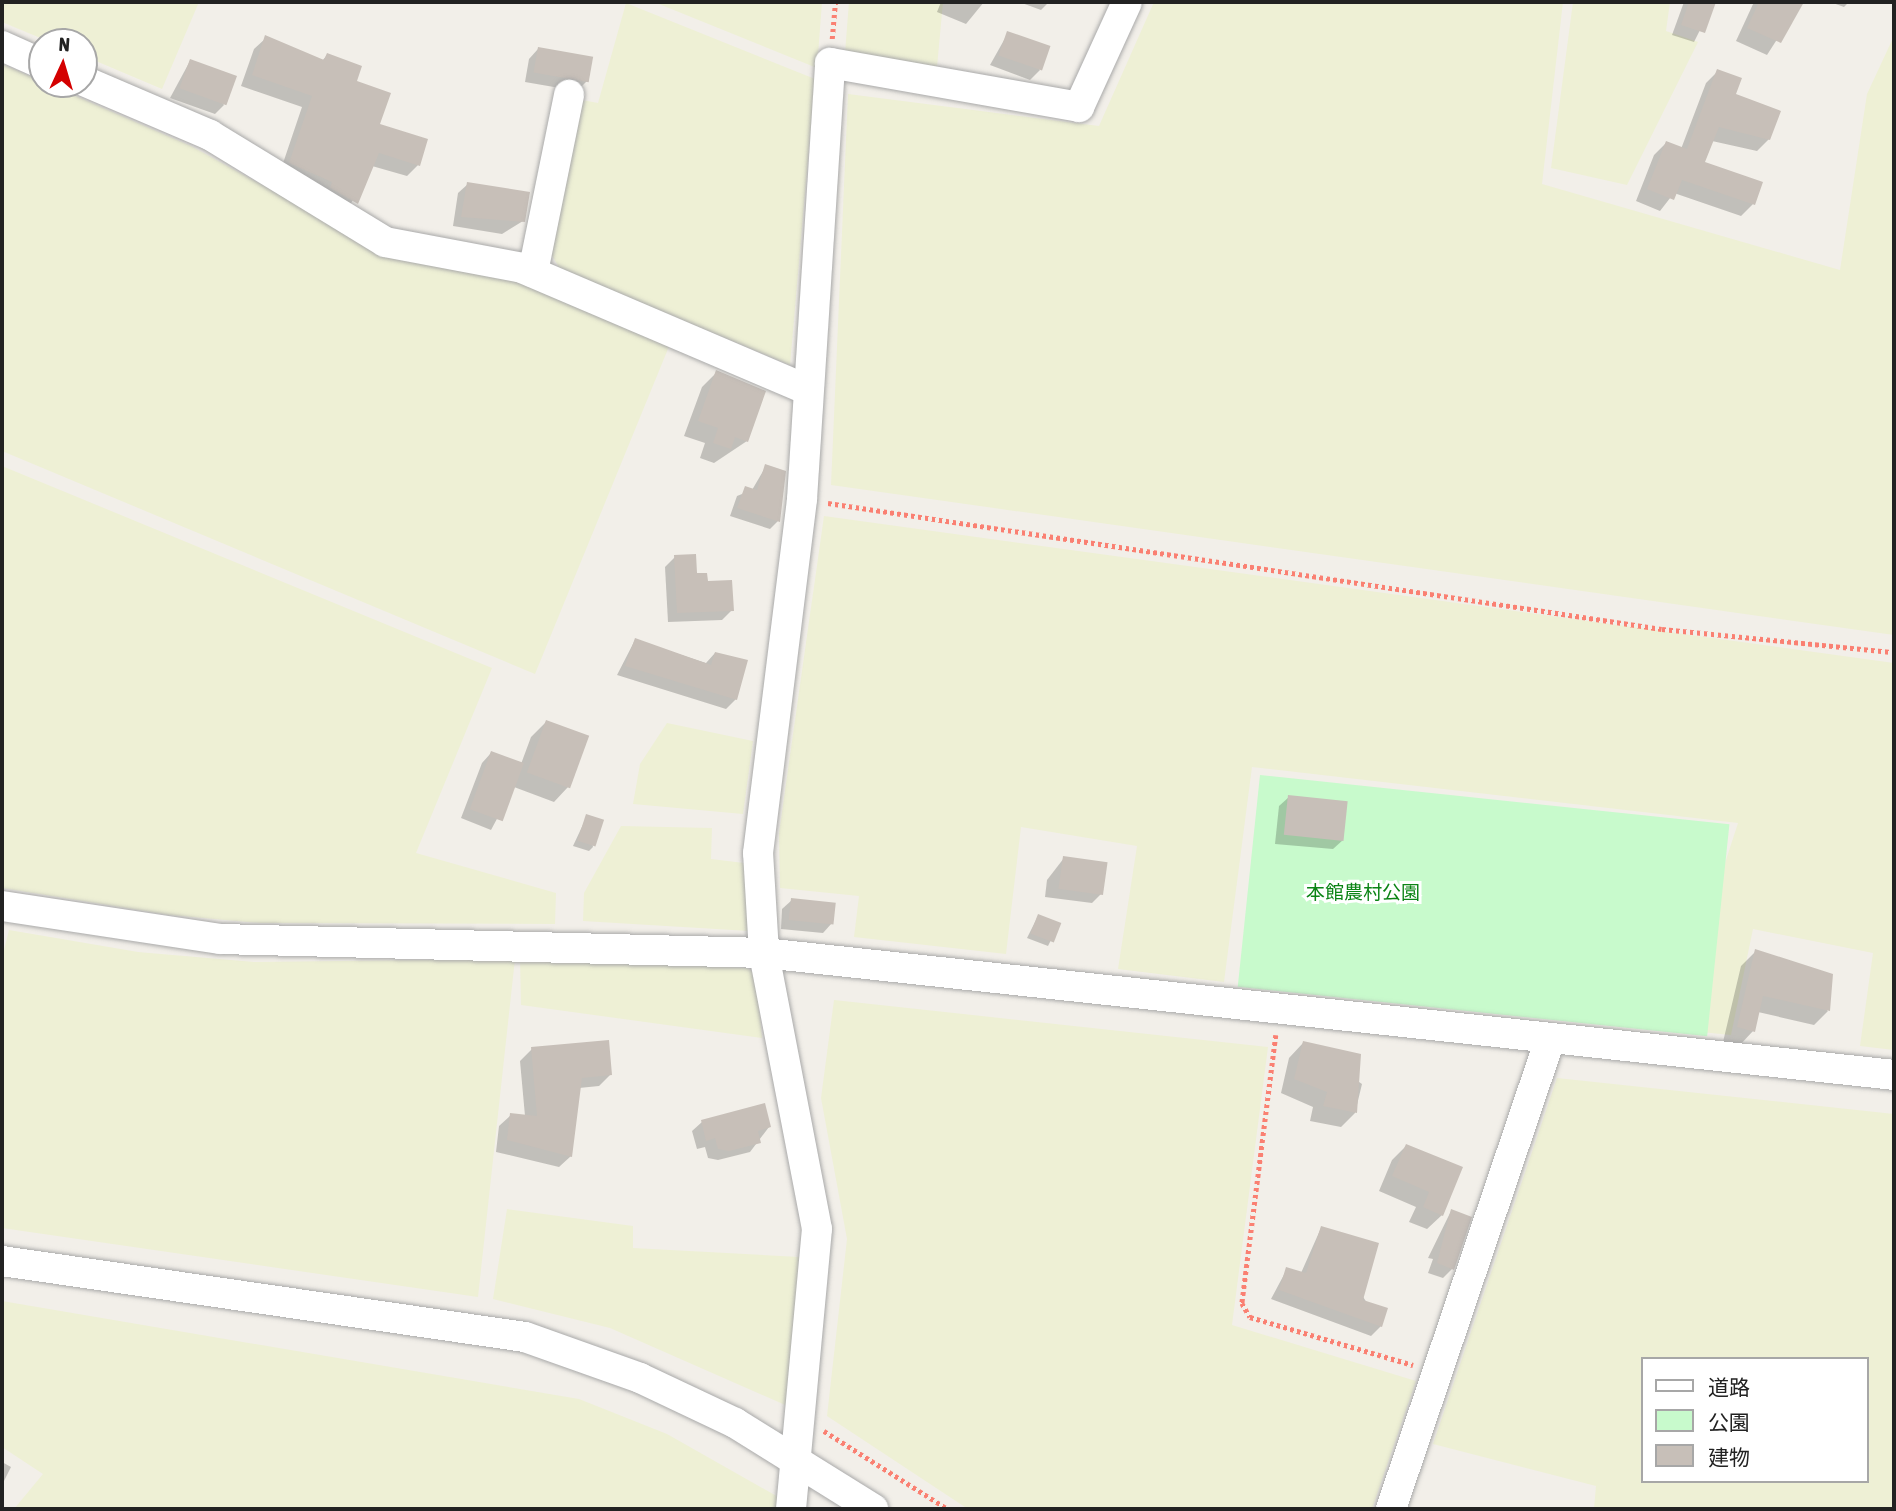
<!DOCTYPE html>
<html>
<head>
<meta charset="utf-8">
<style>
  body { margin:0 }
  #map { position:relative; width:1896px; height:1511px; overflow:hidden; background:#f2efe9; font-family:"Asap Condensed","Noto Sans JP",sans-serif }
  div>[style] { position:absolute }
  .farmland>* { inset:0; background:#eef0d5 }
  .park>* { inset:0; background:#c8facc; transform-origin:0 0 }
  .shadow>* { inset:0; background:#0003 }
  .building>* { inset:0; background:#c7bfb8; transform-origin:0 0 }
  .path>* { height:4.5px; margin-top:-2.25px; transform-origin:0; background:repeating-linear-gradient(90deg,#fa8072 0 3.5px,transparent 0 7px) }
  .roads { filter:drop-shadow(0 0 2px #a9a9a9) drop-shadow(0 0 2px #a9a9a9) }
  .minor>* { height:30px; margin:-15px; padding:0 15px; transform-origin:15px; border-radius:15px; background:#fff }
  span { translate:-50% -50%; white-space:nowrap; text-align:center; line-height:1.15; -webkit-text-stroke:6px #fff; paint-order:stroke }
  .park-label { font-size:19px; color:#0c8416 }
  .frame { position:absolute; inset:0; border:4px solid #222; pointer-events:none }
  .legend { position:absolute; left:1641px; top:1357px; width:228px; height:126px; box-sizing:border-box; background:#fff; border:2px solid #a7a7a7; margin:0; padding:9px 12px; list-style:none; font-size:21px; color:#222 }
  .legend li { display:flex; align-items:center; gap:14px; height:35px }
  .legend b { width:35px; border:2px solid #a7a7a7 }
  .north { position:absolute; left:28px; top:28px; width:70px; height:70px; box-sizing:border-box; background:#fff; border:2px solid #a7a7a7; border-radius:50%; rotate:4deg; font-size:19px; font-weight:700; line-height:28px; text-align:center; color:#222 }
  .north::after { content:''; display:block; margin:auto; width:24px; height:32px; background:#d40000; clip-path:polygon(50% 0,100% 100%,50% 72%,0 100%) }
</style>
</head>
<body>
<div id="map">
  <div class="farmland">
    <div style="clip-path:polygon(2px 2px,199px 2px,162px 89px,84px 56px,84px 42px,50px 42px,2px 22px)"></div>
    <div style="clip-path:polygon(654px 2px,822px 2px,817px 68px)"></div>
    <div style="clip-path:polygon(849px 2px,943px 2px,937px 67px,845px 53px)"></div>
    <div style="clip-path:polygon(1154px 2px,1563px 2px,1542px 184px,1840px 270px,1867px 94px,1894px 36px,1894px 635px,831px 485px,848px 94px,1099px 126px)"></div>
    <div style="clip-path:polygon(1573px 2px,1670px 2px,1666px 31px,1698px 42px,1627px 185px,1551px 168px)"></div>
    <div style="clip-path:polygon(626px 3px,815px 79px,790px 365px,560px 269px,551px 254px,582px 100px,598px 103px)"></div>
    <div style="clip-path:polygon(2px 64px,191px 146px,388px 254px,532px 284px,670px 344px,535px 674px,2px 451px)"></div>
    <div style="clip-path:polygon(2px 466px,492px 668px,416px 853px,556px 893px,555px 924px,260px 923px,169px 915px,2px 888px)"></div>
    <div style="clip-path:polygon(824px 516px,1894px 663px,1894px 1050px,1860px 1046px,1873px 953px,1753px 929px,1731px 1035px,1671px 1029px,1738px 823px,1252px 767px,1224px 982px,1118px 969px,1137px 846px,1021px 827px,1006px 954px,854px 937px,859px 896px,780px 888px,779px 833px)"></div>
    <div style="clip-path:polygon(667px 723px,753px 741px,743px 814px,633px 804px,640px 764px)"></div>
    <div style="clip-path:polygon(621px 826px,712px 828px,711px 859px,744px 863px,749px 931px,583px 921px,584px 893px)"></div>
    <div style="clip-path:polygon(9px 930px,138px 952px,254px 962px,515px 959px,478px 1297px,2px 1228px,2px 958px)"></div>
    <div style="clip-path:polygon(520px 957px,746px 968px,756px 973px,762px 1038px,521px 1005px)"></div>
    <div style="clip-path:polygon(834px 1000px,1268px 1047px,1232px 1325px,1416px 1381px,1372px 1509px,968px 1509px,827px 1416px,847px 1239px,821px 1098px)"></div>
    <div style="clip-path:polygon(evenodd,1557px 1078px,1894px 1114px,1894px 1509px,1594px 1509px,1596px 1486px,1433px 1444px,1557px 1078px,1642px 1359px,1866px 1359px,1866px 1481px,1642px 1481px,1642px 1359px)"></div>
    <div style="clip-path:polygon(507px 1209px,633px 1226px,633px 1248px,799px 1257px,792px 1408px,610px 1328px,493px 1299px)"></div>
    <div style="clip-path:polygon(2px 1301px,579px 1399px,667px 1434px,780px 1498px,779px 1509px,14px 1509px,43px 1474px,2px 1447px)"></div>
  </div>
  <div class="park">
    <div style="left:1260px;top:775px;width:472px;height:213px;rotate:6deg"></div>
  </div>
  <div class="shadow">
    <div style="clip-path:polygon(941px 2px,984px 2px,966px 24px,937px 12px)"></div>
    <div style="clip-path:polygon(1019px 2px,1049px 2px,1041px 10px)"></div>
    <div style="clip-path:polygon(1684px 2px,1714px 2px,1694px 42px,1672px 35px)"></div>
    <div style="clip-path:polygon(1754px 2px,1801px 2px,1767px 55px,1736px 41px)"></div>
    <div style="clip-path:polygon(1830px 2px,1849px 2px,1844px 7px)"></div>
    <div style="clip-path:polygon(1008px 33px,1040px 70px,1030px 80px,990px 65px)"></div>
    <div style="clip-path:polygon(266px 38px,322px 61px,327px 55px,354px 82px,378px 125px,418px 165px,407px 176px,372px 166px,345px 214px,279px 175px,302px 107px,241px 86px,254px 49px)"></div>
    <div style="clip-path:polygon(538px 49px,587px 81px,577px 91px,525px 82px,529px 59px)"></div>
    <div style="clip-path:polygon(190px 61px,224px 105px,215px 114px,170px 98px)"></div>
    <div style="clip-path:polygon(1718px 71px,1769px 139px,1757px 151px,1712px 141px,1703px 163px,1753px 204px,1741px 216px,1674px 193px,1660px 211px,1636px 201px,1654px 155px,1666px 143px,1681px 149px,1706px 83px)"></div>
    <div style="clip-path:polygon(468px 184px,523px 221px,502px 234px,453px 226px,458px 193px)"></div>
    <div style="clip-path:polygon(717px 372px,747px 441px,714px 463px,700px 458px,705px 443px,684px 436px,702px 387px)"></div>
    <div style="clip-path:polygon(766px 466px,778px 521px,770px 529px,730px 516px,737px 496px,752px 490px)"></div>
    <div style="clip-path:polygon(675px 557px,732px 610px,722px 620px,668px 622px,665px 567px)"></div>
    <div style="clip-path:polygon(635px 640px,706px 663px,715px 653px,736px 699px,726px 709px,617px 675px)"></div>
    <div style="clip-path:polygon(546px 722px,568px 787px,554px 802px,514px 787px,491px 830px,461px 818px,482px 763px,491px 753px,521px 764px,531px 737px)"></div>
    <div style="clip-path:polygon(1289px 797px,1343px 840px,1333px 849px,1275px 844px,1279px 806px)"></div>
    <div style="clip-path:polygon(587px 816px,593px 847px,589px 851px,573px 846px)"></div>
    <div style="clip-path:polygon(1064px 858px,1101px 894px,1092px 903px,1045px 897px,1047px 880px)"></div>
    <div style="clip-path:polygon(792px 900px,832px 923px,823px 933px,781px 929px,782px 909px)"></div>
    <div style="clip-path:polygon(1038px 916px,1059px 924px,1048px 946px,1027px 938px)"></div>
    <div style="clip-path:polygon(1756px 951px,1828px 1011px,1814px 1025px,1758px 1012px,1753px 1031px,1739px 1046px,1723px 1042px,1741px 966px)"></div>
    <div style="clip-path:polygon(1303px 1043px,1362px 1084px,1355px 1113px,1341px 1127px,1310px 1121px,1313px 1107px,1281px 1093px,1289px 1058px)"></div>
    <div style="clip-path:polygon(532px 1049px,610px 1075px,599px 1086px,579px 1088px,571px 1156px,559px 1167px,496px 1152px,499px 1126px,511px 1115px,525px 1116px,520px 1061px)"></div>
    <div style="clip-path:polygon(702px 1122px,769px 1127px,750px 1152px,718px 1160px,708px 1158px,705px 1147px,697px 1149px,692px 1131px)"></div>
    <div style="clip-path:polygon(1406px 1146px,1442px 1215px,1427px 1229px,1409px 1222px,1416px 1207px,1379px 1191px,1392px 1160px)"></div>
    <div style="clip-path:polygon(1451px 1211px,1452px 1269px,1443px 1278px,1428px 1273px,1433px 1259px,1428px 1258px)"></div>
    <div style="clip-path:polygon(1321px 1228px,1381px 1326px,1371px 1336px,1271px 1299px,1287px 1269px,1301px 1273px)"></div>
    <div style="clip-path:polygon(2px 1462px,11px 1467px,2px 1485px)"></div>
  </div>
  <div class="building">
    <div style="clip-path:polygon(1689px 2px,1716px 2px,1705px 33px,1681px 25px)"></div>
    <div style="clip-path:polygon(1759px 2px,1804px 2px,1781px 43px,1747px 28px)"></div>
    <div style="left:1007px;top:31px;width:46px;height:26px;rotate:19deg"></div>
    <div style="clip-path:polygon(265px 35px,324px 60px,327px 53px,362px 66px,357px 81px,391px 93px,380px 124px,428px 139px,420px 166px,379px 153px,358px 204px,330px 188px,332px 182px,289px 163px,312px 96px,252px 75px)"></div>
    <div style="left:538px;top:47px;width:56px;height:26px;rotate:10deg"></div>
    <div style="left:190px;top:59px;width:50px;height:31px;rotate:20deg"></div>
    <div style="clip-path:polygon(1717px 69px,1742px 78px,1736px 94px,1781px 111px,1770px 140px,1719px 127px,1705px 162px,1763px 182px,1755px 205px,1682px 180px,1674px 200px,1647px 189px,1666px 141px,1687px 149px)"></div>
    <div style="clip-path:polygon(467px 182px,530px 192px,525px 222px,461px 217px)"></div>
    <div style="clip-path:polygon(716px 370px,766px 391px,748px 442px,735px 437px,731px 449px,713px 443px,718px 428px,698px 421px)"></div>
    <div style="clip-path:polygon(765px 464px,786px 471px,780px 522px,737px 508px,745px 486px,757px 490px)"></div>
    <div style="clip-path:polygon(696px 554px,697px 573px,707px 573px,708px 581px,732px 580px,734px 611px,677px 613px,674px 555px)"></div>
    <div style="clip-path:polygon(635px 638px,711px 665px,715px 652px,748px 660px,737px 700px,625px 666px)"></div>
    <div style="left:546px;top:720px;width:46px;height:56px;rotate:20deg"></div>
    <div style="left:491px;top:751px;width:35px;height:62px;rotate:20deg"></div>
    <div style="left:1288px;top:795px;width:60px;height:40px;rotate:6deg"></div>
    <div style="left:586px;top:814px;width:19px;height:28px;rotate:18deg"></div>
    <div style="left:1063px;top:856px;width:45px;height:33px;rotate:8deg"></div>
    <div style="left:791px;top:898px;width:45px;height:22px;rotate:6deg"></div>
    <div style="left:1038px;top:914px;width:25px;height:21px;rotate:21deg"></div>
    <div style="clip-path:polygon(1755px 949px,1833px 974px,1830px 1011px,1763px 996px,1755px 1032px,1737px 1027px)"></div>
    <div style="clip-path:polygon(609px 1040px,612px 1075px,582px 1078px,572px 1157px,507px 1140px,510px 1113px,537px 1116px,531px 1047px)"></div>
    <div style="clip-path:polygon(1303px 1041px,1361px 1054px,1357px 1113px,1323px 1106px,1327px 1092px,1294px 1079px)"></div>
    <div style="clip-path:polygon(765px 1103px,771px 1127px,758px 1131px,761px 1143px,729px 1151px,718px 1149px,715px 1138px,706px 1141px,701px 1120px)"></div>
    <div style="clip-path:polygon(1406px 1144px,1463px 1167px,1443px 1216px,1423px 1207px,1429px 1192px,1392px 1176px)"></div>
    <div style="clip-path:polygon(1451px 1209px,1472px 1217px,1454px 1270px,1437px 1263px)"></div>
    <div style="clip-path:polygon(1321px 1226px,1379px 1243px,1363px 1300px,1388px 1308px,1382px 1327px,1279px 1290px,1286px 1267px,1306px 1273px)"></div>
  </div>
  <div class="path">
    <div style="left:832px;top:39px;width:37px;rotate:-85deg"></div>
    <div style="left:828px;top:503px;width:843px;rotate:8.59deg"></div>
    <div style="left:1662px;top:629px;width:233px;rotate:5.7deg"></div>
    <div style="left:1276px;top:1035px;width:270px;rotate:97.2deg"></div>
    <div style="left:1242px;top:1303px;width:16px;rotate:60deg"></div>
    <div style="left:1250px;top:1317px;width:170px;rotate:16.4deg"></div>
    <div style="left:824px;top:1431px;width:146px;rotate:32.2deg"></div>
  </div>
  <div class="roads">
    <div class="minor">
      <div style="left:2px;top:46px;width:44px;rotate:24.2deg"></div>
      <div style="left:84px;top:81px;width:137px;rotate:23.2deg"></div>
      <div style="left:210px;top:135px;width:205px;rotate:31.4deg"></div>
      <div style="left:385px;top:242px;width:139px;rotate:10.7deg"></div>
      <div style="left:522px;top:268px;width:308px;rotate:23.1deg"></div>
      <div style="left:533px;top:272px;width:181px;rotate:-78.5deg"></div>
      <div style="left:2px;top:906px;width:220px;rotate:8.6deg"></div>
      <div style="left:220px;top:939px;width:544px;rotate:1.47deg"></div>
      <div style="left:764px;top:953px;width:1137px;rotate:6.16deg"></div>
      <div style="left:2px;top:1261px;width:528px;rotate:8.27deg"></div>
      <div style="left:525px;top:1337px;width:122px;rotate:19.6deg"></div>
      <div style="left:640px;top:1378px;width:105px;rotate:25.3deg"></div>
      <div style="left:735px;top:1423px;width:163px;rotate:31.9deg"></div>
      <div style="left:791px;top:1509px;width:281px;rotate:-84.7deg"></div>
      <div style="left:817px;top:1229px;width:281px;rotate:-100.9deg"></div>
      <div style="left:764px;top:953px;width:100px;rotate:-93.4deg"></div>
      <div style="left:758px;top:853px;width:357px;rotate:-82.9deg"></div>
      <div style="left:802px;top:499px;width:437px;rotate:-86.3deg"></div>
      <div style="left:830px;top:63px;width:253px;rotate:10deg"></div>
      <div style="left:1079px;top:107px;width:115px;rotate:-65.4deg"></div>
      <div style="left:1391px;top:1509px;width:495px;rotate:-71.3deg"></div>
    </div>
  </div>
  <div class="park-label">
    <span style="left:1363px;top:893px">本館農村公園</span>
  </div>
  <div class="frame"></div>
  <ul class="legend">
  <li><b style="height:9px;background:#fff"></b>道路</li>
  <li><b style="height:19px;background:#c8facc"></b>公園</li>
  <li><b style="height:19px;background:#c7bfb8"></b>建物</li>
  </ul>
  <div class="north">N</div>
</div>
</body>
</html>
